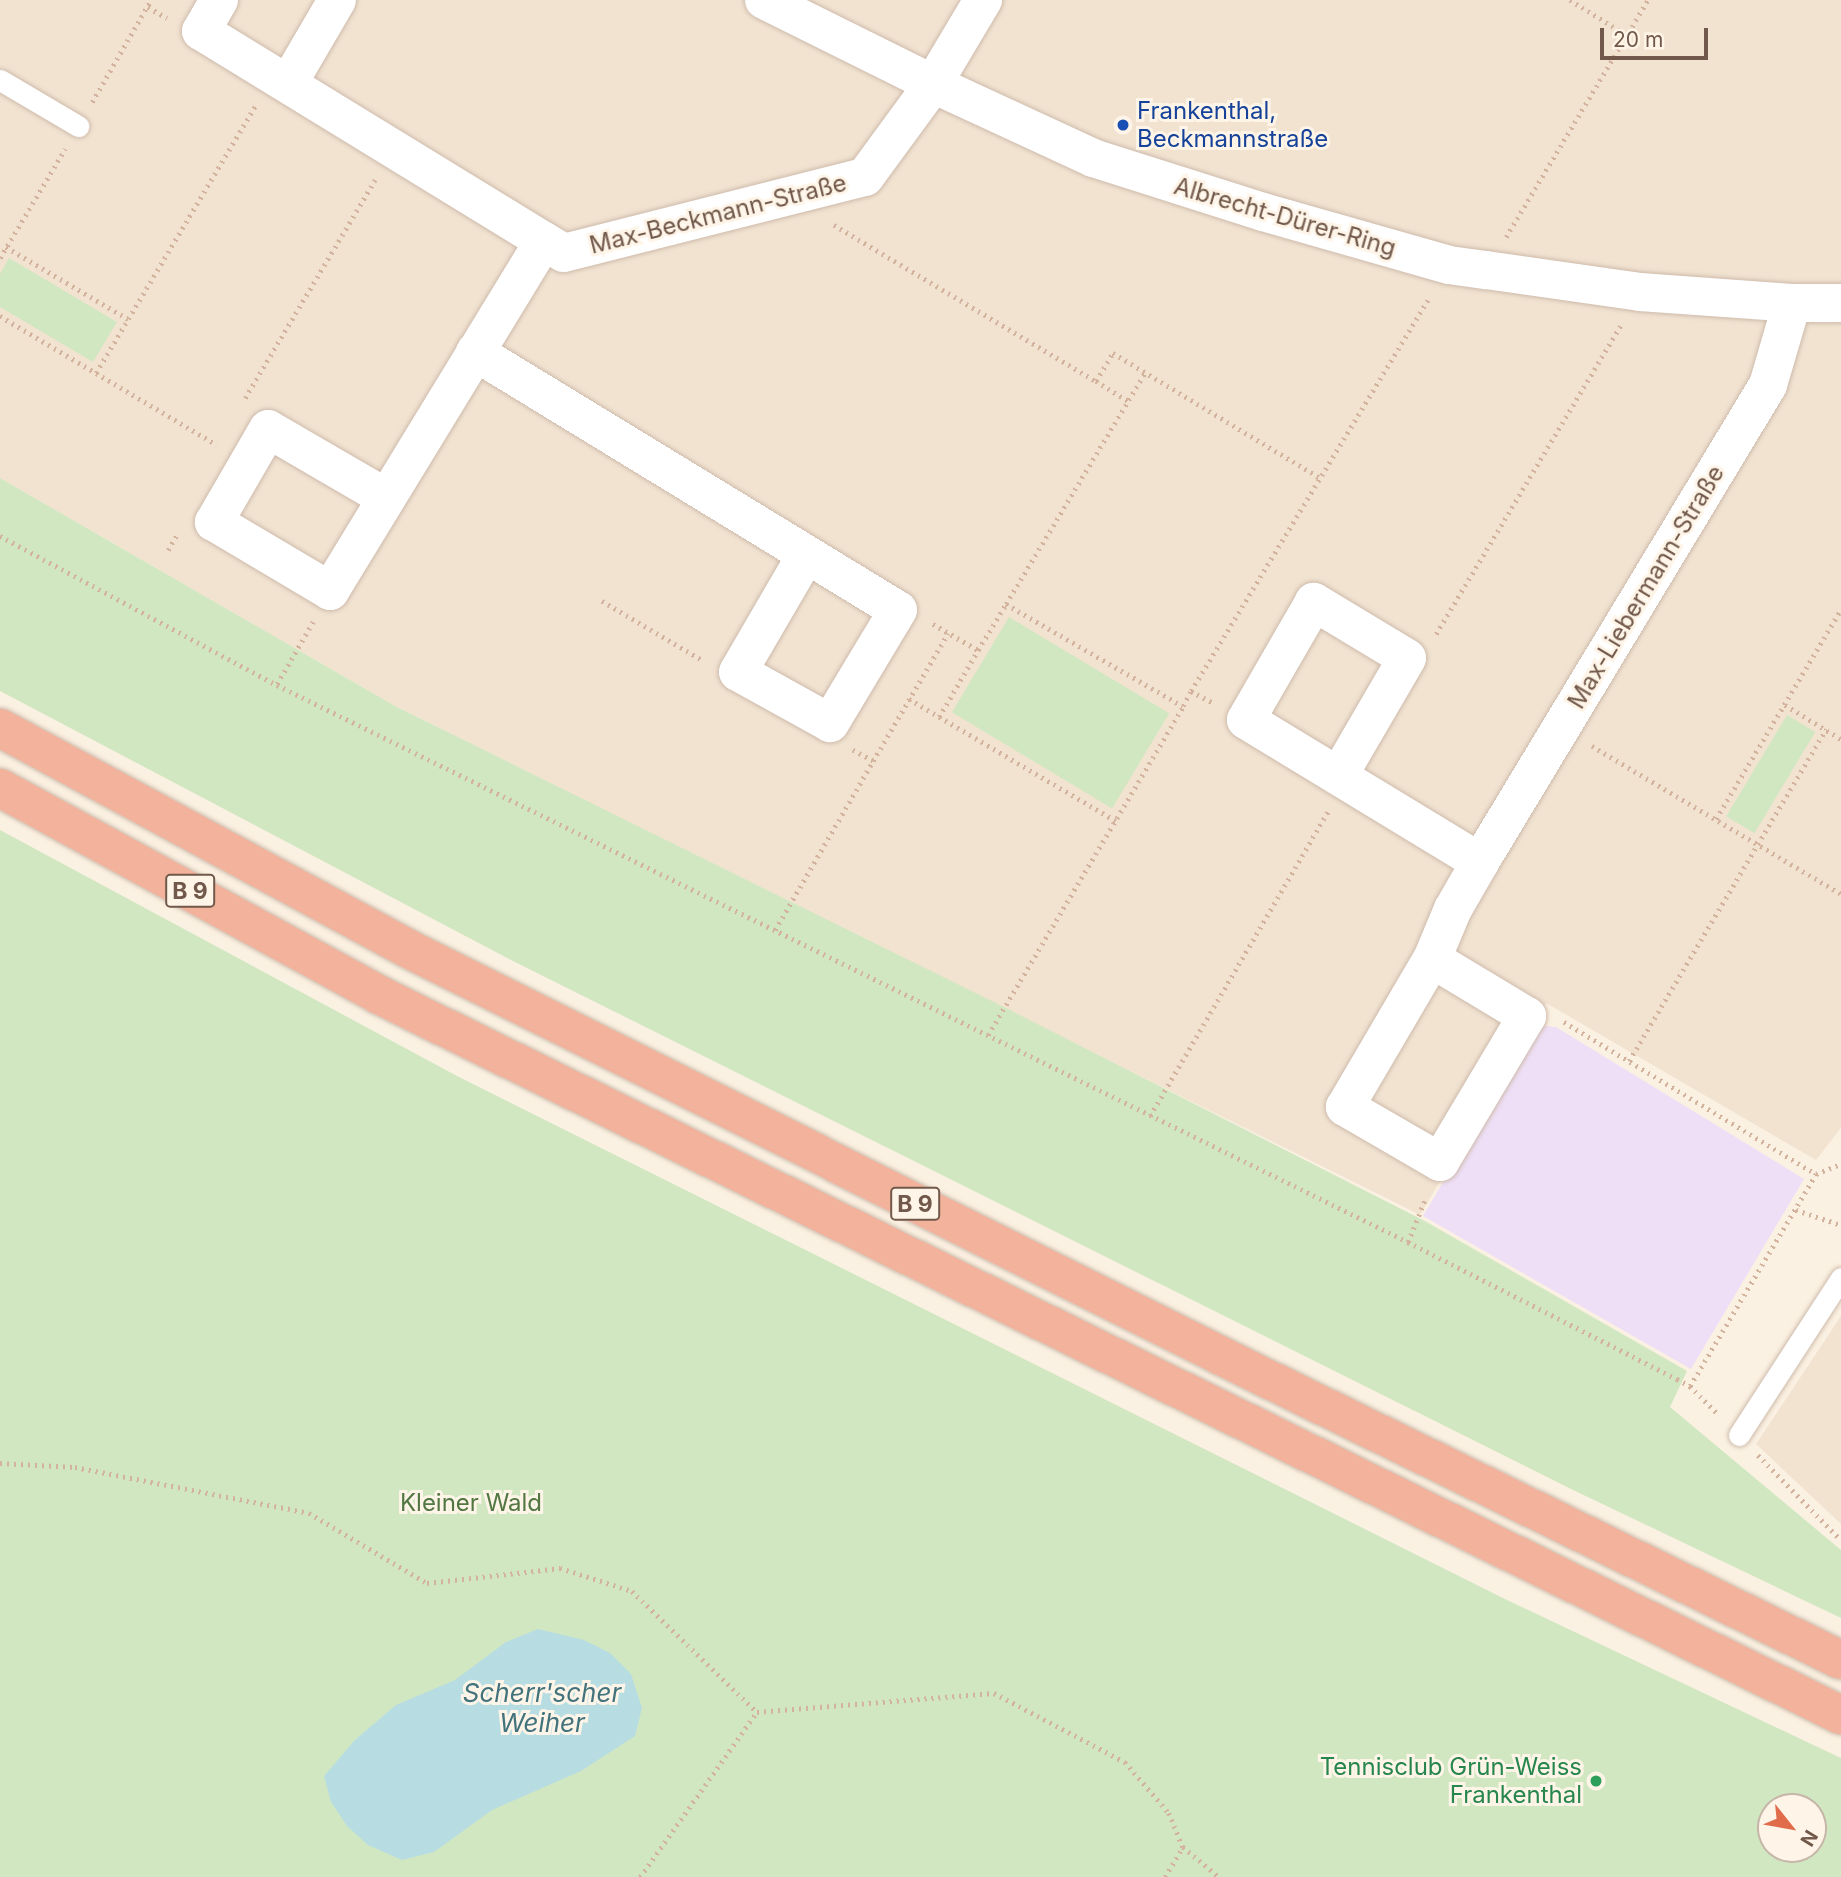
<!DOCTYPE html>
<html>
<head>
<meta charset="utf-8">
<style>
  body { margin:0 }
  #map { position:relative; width:1841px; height:1877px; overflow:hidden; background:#fbf1e2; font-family:Inter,sans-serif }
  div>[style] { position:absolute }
  .residential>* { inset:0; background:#f2e3d1 }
  .education>* { inset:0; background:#eedff7 }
  .green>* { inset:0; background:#d1e7c1; transform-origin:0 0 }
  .water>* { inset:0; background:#b7dde3 }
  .path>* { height:4.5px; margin-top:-2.25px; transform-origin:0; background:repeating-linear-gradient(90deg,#d4b39e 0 2px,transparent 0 7px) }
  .roads { filter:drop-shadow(0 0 2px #cebbac) drop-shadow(0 0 2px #cebbac) }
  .lane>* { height:21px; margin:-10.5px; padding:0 10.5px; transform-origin:10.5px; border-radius:10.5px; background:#fff }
  .street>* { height:38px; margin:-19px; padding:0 19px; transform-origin:19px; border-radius:19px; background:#fff }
  .highway>* { height:38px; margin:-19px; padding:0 19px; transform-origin:19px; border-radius:19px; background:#f3b29b }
  .dots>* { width:19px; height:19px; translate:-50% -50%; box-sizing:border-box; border:4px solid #fef5e8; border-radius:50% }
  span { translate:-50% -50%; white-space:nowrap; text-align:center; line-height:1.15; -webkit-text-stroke:6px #fef5e8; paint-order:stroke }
  .shield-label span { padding:2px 5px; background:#fef5e8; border:2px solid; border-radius:5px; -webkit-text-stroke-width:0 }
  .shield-label { font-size:23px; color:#71584a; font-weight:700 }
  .transit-label { font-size:24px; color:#164399 }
  .left { translate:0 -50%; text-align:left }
  .street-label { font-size:24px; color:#71584a }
  .park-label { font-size:24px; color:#527742 }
  .leisure-label { font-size:24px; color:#27864d }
  .right { translate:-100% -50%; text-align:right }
  .water-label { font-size:26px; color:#42737d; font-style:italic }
  .north { position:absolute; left:1757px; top:1793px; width:70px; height:70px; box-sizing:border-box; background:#fef5e8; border:2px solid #c6b6a9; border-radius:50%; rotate:121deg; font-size:19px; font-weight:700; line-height:28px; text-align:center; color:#71584a }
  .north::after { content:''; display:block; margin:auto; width:24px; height:32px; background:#e06c4b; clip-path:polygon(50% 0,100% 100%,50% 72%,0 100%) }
  .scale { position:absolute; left:1600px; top:28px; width:108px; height:32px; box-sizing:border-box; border:4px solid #71584a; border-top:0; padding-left:9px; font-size:21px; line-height:24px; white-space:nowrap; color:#71584a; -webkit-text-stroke:5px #fef5e8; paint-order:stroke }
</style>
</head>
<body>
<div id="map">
  <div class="residential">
    <div style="clip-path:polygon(0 0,1841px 0,1841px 1128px,1816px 1160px,1546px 1003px,1420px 1215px,395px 706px,0 478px)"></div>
    <div style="clip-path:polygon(1841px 1316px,1841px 1524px,1756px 1444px)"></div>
  </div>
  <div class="education">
    <div style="clip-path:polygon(1536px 1025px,1556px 1027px,1804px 1179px,1691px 1369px,1423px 1216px)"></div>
  </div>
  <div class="green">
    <div style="clip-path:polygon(9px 258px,117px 322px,93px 362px,0 307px,0 274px)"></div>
    <div style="clip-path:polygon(0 478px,395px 706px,1004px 1007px,1423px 1220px,1687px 1371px,1670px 1407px,1841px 1550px,1841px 1618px,1571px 1489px,511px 960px,0 691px)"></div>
    <div style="left:1009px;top:617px;width:187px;height:111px;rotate:31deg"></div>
    <div style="left:1787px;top:715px;width:33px;height:118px;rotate:31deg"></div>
    <div style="clip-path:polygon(evenodd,0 830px,457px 1076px,1509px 1601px,1841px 1758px,1841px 1877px,0 1877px,0 830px,1771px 1807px,1813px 1807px,1813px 1849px,1771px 1849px,1771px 1807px)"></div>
  </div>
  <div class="water">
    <div style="clip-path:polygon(538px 1629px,584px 1640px,610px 1653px,631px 1674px,642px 1708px,635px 1736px,581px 1771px,492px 1810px,434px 1852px,402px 1860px,368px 1845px,347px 1826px,331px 1802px,324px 1776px,355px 1740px,396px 1705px,455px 1680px,506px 1642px)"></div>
  </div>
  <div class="path">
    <div style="left:1570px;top:0;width:67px;rotate:31.6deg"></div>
    <div style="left:148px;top:7px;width:22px;rotate:30deg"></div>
    <div style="left:92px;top:102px;width:118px;rotate:-60deg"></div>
    <div style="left:834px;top:225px;width:305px;rotate:30.8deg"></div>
    <div style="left:1096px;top:381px;width:33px;rotate:-59deg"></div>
    <div style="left:1113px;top:353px;width:242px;rotate:31.1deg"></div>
    <div style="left:1506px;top:237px;width:276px;rotate:-59.1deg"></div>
    <div style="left:6px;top:247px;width:142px;rotate:30.5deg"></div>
    <div style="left:0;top:258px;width:127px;rotate:-59.2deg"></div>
    <div style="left:0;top:316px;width:252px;rotate:30.7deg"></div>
    <div style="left:96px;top:373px;width:311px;rotate:-59.2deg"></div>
    <div style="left:1096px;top:381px;width:38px;rotate:32deg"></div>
    <div style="left:245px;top:398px;width:254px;rotate:-59.2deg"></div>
    <div style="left:0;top:536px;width:315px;rotate:28.3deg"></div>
    <div style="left:277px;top:685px;width:1261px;rotate:26.22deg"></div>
    <div style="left:1408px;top:1242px;width:302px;rotate:27deg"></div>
    <div style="left:1677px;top:1379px;width:15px;rotate:28deg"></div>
    <div style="left:1690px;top:1386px;width:40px;rotate:45deg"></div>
    <div style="left:168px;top:550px;width:20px;rotate:-60deg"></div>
    <div style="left:602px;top:601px;width:118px;rotate:30.5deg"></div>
    <div style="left:1006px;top:604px;width:270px;rotate:-59deg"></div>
    <div style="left:933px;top:624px;width:52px;rotate:30deg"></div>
    <div style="left:978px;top:650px;width:54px;rotate:-58.7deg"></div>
    <div style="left:1006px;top:604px;width:204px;rotate:30deg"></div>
    <div style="left:1183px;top:706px;width:17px;rotate:-62deg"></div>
    <div style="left:1191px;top:691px;width:26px;rotate:28deg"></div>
    <div style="left:1436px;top:634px;width:359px;rotate:-59.1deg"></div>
    <div style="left:277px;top:684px;width:72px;rotate:-59.9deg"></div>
    <div style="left:1191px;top:691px;width:459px;rotate:-58.8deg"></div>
    <div style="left:909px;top:699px;width:240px;rotate:30.5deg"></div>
    <div style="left:1785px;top:705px;width:66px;rotate:31.3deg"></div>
    <div style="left:939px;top:717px;width:78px;rotate:-59.8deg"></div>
    <div style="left:1592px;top:746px;width:290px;rotate:30.7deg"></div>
    <div style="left:873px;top:761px;width:148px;rotate:-59.6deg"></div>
    <div style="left:1716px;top:819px;width:244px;rotate:-59.2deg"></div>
    <div style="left:775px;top:930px;width:195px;rotate:-59.9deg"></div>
    <div style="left:873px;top:761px;width:24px;rotate:-152deg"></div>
    <div style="left:1564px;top:1022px;width:294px;rotate:31.1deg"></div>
    <div style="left:1816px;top:1174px;width:27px;rotate:-22deg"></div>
    <div style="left:988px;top:1035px;width:382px;rotate:-59.3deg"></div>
    <div style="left:1629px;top:1061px;width:386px;rotate:-59.3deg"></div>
    <div style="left:1150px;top:1116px;width:353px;rotate:-59.7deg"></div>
    <div style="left:1796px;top:1210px;width:47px;rotate:18.4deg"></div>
    <div style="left:1408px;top:1242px;width:48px;rotate:-68.2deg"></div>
    <div style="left:1690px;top:1386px;width:247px;rotate:-59.3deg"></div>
    <div style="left:1758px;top:1455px;width:119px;rotate:45.7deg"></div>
    <div style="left:0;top:1463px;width:75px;rotate:3.1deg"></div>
    <div style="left:75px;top:1467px;width:238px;rotate:11.1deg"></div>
    <div style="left:309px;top:1513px;width:137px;rotate:30.7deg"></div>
    <div style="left:427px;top:1583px;width:134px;rotate:-6.4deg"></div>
    <div style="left:560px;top:1568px;width:76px;rotate:17.7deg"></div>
    <div style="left:632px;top:1591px;width:174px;rotate:44.1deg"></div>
    <div style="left:757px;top:1712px;width:238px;rotate:-4.6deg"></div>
    <div style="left:994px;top:1693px;width:148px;rotate:27.8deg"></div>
    <div style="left:1125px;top:1762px;width:67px;rotate:49.2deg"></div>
    <div style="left:1169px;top:1813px;width:37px;rotate:68deg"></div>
    <div style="left:1183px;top:1847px;width:47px;rotate:39.8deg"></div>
    <div style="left:640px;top:1877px;width:202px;rotate:-54.7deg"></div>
    <div style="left:1165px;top:1877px;width:35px;rotate:-59deg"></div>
  </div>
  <div class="roads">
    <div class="lane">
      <div style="left:0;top:80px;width:91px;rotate:30.5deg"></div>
      <div style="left:1739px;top:1435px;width:187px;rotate:-57deg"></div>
    </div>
    <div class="street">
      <div style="left:219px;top:0;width:36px;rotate:120deg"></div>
      <div style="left:201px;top:31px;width:402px;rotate:31.5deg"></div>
      <div style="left:764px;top:0;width:189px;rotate:26.4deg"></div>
      <div style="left:933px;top:84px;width:176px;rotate:24.8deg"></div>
      <div style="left:1093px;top:158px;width:178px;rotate:17.6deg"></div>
      <div style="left:1263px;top:212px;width:193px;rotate:15.9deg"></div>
      <div style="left:1449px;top:265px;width:37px;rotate:8deg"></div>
      <div style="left:1486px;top:270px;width:156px;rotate:8.1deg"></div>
      <div style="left:1640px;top:292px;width:152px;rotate:4.1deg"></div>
      <div style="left:1792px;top:303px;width:49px"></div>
      <div style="left:288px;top:84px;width:97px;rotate:-59.7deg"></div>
      <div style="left:475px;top:352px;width:495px;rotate:31.4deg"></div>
      <div style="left:898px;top:610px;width:132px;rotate:121deg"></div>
      <div style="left:830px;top:723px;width:105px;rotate:-151deg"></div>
      <div style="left:738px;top:672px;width:135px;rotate:-59.8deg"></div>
      <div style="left:385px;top:497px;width:135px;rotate:-149.8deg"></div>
      <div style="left:268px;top:429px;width:108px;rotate:120.1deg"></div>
      <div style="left:214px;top:522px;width:135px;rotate:30.7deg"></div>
      <div style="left:330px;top:591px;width:410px;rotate:-58.6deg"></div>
      <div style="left:544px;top:241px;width:23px;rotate:31deg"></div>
      <div style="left:564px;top:253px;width:310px;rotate:-14.2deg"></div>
      <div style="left:865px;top:177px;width:115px;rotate:-53.8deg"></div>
      <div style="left:933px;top:84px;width:98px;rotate:-59.2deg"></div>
      <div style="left:1339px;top:775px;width:135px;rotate:-59.8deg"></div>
      <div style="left:1407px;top:658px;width:109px;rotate:-148.9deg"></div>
      <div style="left:1314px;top:602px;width:136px;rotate:120deg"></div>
      <div style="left:1246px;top:720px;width:274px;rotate:31.3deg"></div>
      <div style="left:1432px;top:959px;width:111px;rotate:31deg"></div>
      <div style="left:1527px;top:1016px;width:170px;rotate:120.8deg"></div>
      <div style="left:1440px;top:1162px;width:110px;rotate:-149.9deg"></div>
      <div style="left:1345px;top:1107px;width:172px;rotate:-59.6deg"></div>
      <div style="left:1432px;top:959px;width:54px;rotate:-67.2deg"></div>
      <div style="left:1453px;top:909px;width:54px;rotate:-60.1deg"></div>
      <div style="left:1480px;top:862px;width:557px;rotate:-58.88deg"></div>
      <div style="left:1768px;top:385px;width:85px;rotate:-73.7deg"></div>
    </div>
    <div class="highway">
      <div style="left:0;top:728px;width:463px;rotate:28.4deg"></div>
      <div style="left:407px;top:948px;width:913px;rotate:26.62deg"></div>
      <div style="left:1223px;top:1357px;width:688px;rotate:26.12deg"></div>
      <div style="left:0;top:788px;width:432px;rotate:28.6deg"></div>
      <div style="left:379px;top:995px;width:1630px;rotate:26.22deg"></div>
    </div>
  </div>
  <div class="dots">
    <div style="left:1123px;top:125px;background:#1a4fb4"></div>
    <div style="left:1596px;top:1781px;background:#2e9e5b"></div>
  </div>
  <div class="shield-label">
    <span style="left:190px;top:891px">B 9</span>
    <span style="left:915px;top:1204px">B 9</span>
  </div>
  <div class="transit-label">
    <span class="left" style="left:1137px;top:125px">Frankenthal,<br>Beckmannstraße</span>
  </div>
  <div class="street-label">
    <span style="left:718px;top:214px;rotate:-14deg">Max-Beckmann-Straße</span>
    <span style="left:1285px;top:217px;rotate:16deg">Albrecht-Dürer-Ring</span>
    <span style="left:1646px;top:587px;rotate:-59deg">Max-Liebermann-Straße</span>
  </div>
  <div class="park-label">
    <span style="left:471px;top:1503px">Kleiner Wald</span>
  </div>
  <div class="leisure-label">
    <span class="right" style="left:1582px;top:1781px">Tennisclub Grün-Weiss<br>Frankenthal</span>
  </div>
  <div class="water-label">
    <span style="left:542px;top:1708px">Scherr'scher<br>Weiher</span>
  </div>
  <div class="north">N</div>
  <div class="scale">20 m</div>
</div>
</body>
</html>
